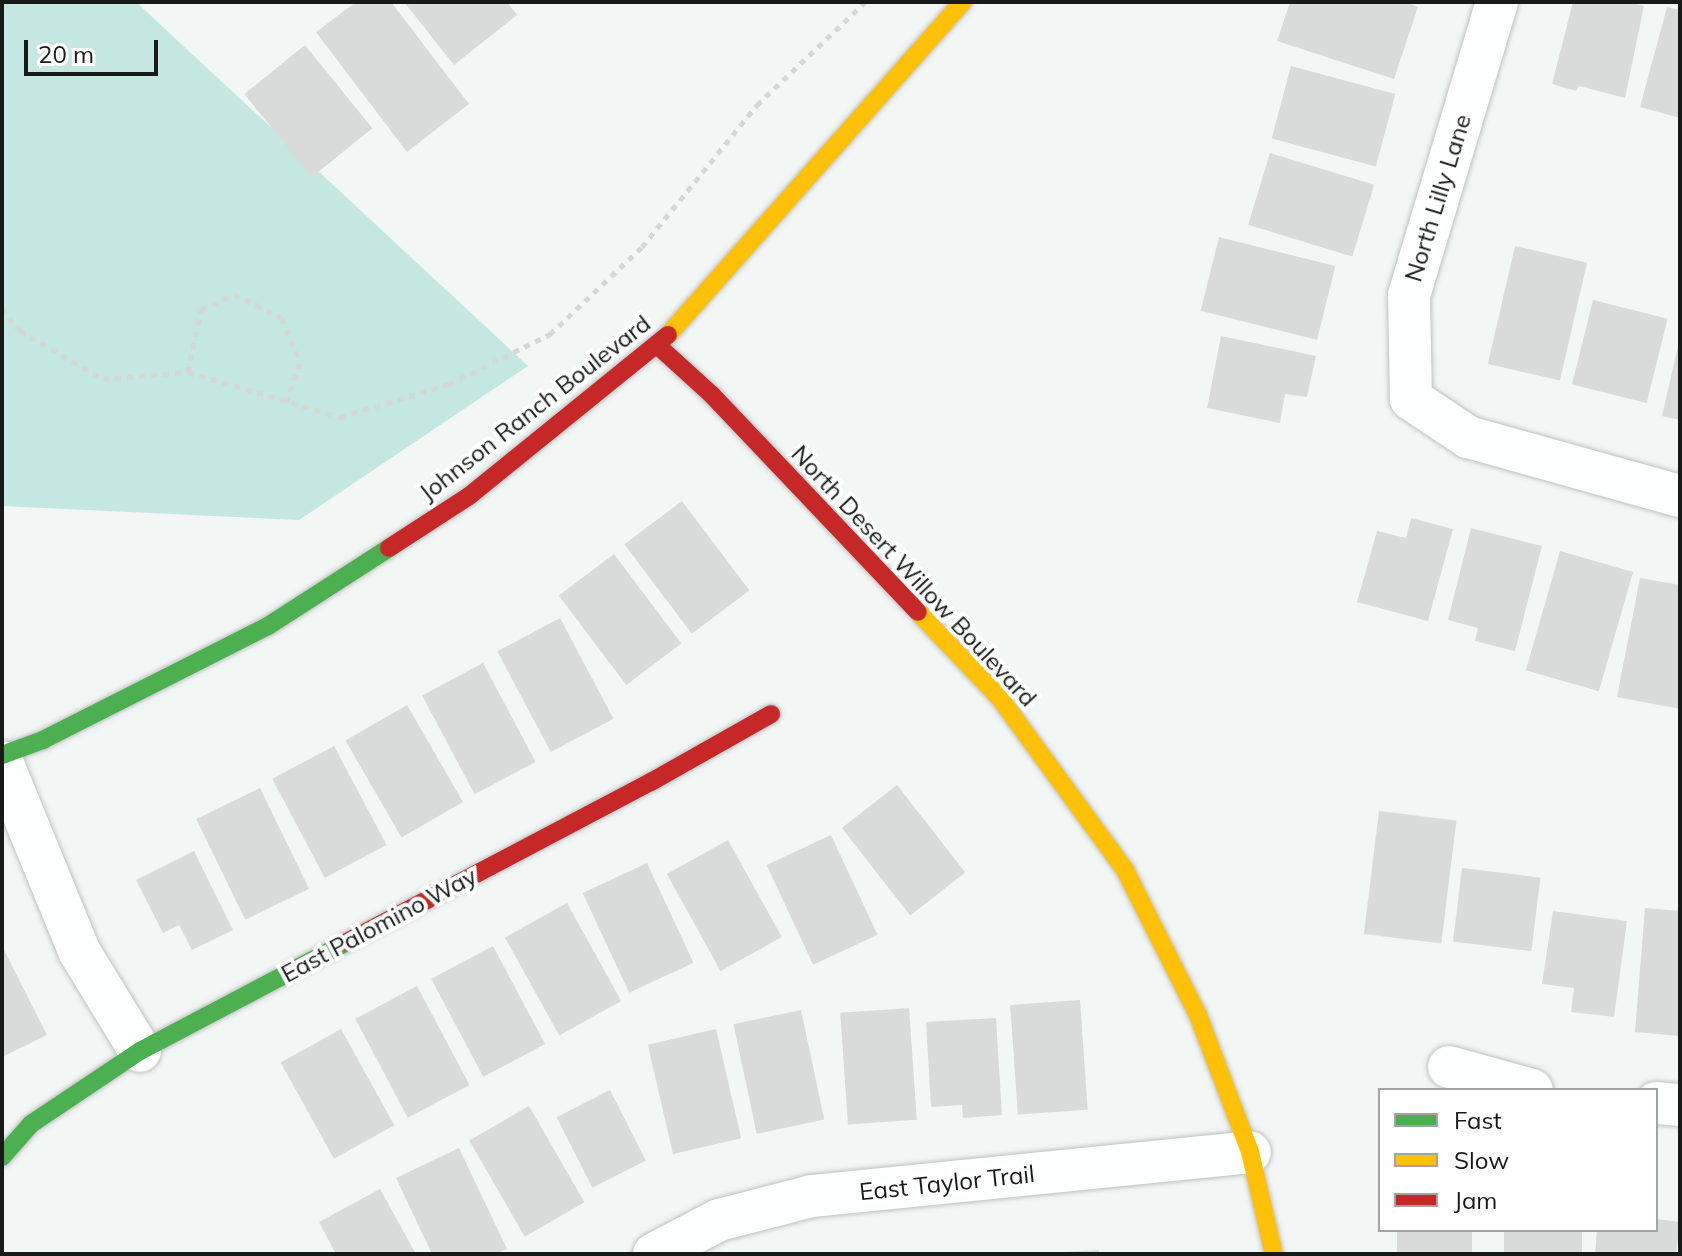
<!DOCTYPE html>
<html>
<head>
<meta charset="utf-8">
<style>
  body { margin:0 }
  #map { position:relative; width:1682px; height:1256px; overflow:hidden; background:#f2f6f5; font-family:Mulish,sans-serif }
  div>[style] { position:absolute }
  .green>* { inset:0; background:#c4e7e1 }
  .building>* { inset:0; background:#d8dbda; transform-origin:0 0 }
  .path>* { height:5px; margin-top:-2.5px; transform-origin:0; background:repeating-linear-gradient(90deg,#d7d7d7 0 6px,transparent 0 12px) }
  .roads { filter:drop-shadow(0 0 2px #bfc2c1) drop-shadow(0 0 2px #bfc2c1) }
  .street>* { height:42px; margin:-21px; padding:0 21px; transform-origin:21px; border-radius:21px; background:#fdfefe }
  .fast>* { height:18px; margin:-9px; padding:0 9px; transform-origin:9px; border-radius:9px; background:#4caf50 }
  .slow>* { height:18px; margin:-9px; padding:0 9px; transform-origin:9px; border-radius:9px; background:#ffc107 }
  .jam>* { height:18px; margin:-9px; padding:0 9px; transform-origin:9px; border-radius:9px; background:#c62828 }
  span { translate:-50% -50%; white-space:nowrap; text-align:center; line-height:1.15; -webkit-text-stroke:8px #fff; paint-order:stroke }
  .street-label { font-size:24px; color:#181a1a }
  .frame { position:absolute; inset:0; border:4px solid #181a1a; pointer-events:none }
  .legend { position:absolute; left:1378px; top:1088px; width:280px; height:144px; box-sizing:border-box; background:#fff; border:2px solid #a3a3a3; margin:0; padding:10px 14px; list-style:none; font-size:24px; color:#181a1a }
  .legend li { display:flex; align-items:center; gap:16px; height:40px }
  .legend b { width:40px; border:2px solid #a3a3a3 }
  .scale { position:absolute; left:24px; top:40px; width:134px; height:36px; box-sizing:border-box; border:4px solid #181a1a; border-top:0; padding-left:10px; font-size:24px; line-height:28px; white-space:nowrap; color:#181a1a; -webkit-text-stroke:6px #fff; paint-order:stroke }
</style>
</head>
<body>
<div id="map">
  <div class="green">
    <div style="clip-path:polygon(2px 2px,136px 2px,528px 366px,299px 520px,2px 506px)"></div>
  </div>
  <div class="building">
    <div style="clip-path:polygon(356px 2px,391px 2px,469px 104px,407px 152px,316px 32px)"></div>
    <div style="clip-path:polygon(404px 2px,507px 2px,517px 15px,454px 65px)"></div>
    <div style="clip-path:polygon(1290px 2px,1404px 2px,1418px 7px,1394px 79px,1277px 41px)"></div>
    <div style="clip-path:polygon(1573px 2px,1629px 2px,1644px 6px,1625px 98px,1579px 86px,1576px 91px,1552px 84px)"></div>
    <div style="clip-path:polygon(1667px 7px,1680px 10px,1680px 118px,1640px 107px)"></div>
    <div style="left:305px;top:45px;width:107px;height:78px;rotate:51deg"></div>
    <div style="left:1291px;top:66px;width:108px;height:75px;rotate:15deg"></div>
    <div style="left:1270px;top:153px;width:109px;height:75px;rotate:17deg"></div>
    <div style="left:1219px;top:237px;width:120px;height:76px;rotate:14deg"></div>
    <div style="left:1515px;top:246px;width:74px;height:121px;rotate:13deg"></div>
    <div style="left:1593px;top:300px;width:77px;height:87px;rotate:14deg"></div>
    <div style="clip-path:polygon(1221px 336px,1316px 356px,1307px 397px,1285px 394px,1280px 423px,1207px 408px)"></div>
    <div style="clip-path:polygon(1679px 342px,1680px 343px,1680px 420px,1662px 416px)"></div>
    <div style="left:682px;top:501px;width:112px;height:72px;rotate:53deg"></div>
    <div style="clip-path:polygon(1411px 518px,1453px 529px,1428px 621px,1357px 602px,1377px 531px,1406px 538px)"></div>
    <div style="clip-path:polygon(1471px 528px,1542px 546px,1515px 651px,1475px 641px,1478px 628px,1448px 620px)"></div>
    <div style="left:1560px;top:551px;width:76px;height:124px;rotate:16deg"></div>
    <div style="left:614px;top:554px;width:112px;height:69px;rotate:53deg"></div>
    <div style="clip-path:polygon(1640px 578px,1680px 585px,1680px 709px,1617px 697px)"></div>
    <div style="left:560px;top:618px;width:114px;height:71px;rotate:62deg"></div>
    <div style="left:483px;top:663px;width:112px;height:69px;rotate:62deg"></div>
    <div style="left:407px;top:705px;width:112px;height:71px;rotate:60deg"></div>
    <div style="left:334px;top:746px;width:112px;height:70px;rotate:62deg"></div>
    <div style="left:897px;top:785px;width:111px;height:70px;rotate:52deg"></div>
    <div style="left:260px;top:788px;width:112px;height:71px;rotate:64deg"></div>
    <div style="left:1379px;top:811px;width:78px;height:124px;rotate:7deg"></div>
    <div style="left:831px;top:835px;width:110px;height:71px;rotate:65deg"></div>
    <div style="left:728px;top:840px;width:111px;height:70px;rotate:61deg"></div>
    <div style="clip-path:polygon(194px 851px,233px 930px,192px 950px,179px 925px,163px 933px,136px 880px)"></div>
    <div style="left:647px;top:863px;width:110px;height:71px;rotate:65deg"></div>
    <div style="left:1462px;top:868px;width:79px;height:74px;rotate:7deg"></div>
    <div style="left:567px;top:903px;width:112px;height:71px;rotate:61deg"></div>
    <div style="clip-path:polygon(1645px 908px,1680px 911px,1680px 1036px,1635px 1032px)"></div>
    <div style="clip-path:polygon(1553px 911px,1627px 921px,1614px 1017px,1571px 1012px,1574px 988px,1542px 984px)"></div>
    <div style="clip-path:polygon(2px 946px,47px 1035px,2px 1057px)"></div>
    <div style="left:493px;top:946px;width:111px;height:70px;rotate:62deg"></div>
    <div style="left:417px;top:986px;width:112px;height:70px;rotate:62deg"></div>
    <div style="left:1080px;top:1000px;width:110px;height:70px;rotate:86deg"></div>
    <div style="left:909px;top:1008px;width:112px;height:69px;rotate:86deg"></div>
    <div style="left:801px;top:1010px;width:112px;height:69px;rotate:78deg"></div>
    <div style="clip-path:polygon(996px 1018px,1002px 1115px,963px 1118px,962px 1105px,931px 1107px,926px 1022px)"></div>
    <div style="left:341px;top:1029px;width:110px;height:69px;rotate:61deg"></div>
    <div style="left:716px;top:1029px;width:112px;height:70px;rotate:77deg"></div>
    <div style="left:610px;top:1090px;width:79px;height:60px;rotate:63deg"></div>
    <div style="left:529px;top:1106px;width:111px;height:69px;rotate:60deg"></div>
    <div style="clip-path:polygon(459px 1148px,507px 1249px,496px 1254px,432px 1254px,396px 1178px)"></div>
    <div style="clip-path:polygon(380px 1189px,416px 1254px,336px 1254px,319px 1222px)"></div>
    <div style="clip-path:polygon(1656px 1219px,1680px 1222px,1676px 1254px,1595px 1254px,1597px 1230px,1656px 1230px)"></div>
    <div style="left:1397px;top:1230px;width:75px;height:24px"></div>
    <div style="left:1504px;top:1230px;width:78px;height:24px"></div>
    <div style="clip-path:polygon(1099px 1250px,1099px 1254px,1061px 1254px,1061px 1252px)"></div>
  </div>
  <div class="path">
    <div style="left:2px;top:308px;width:29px;rotate:52deg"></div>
    <div style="left:20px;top:331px;width:96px;rotate:30deg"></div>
    <div style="left:103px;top:379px;width:85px;rotate:-4.7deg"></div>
    <div style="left:188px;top:372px;width:159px;rotate:16.5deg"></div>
    <div style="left:340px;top:417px;width:114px;rotate:-16.8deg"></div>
    <div style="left:449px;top:384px;width:113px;rotate:-26.3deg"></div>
    <div style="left:550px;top:334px;width:127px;rotate:-43.4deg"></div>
    <div style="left:642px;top:247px;width:183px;rotate:-51deg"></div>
    <div style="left:757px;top:105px;width:149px;rotate:-43.6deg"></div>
    <div style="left:188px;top:372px;width:63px;rotate:-78.2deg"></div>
    <div style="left:201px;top:310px;width:37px;rotate:-26deg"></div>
    <div style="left:234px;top:294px;width:54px;rotate:26.6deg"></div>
    <div style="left:282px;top:318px;width:48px;rotate:68.2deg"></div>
    <div style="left:300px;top:363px;width:41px;rotate:109.7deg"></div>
  </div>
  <div class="roads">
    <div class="street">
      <div style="left:1497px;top:2px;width:306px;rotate:106.7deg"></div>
      <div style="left:1409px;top:295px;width:104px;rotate:88.9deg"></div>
      <div style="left:1411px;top:399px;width:69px;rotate:33.7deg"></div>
      <div style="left:1468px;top:437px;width:220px;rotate:15.6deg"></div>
      <div style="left:2px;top:762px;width:204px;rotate:67.8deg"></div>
      <div style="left:79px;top:951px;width:117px;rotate:58.6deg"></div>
      <div style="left:1449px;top:1067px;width:86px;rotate:15.5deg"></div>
      <div style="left:1656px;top:1103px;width:24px;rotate:5deg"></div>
      <div style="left:654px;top:1254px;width:73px;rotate:-27.6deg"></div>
      <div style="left:719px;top:1220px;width:96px;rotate:-14.5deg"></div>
      <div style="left:812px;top:1196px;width:440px;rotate:-5.7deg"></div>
    </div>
    <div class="fast">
      <div style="left:2px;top:755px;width:44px;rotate:-20.1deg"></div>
      <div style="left:43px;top:740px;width:252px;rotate:-26.9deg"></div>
      <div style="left:268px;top:626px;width:144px;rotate:-32.8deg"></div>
      <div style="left:2px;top:1157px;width:44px;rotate:-48.7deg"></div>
      <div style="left:31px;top:1124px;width:131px;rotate:-33.8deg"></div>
      <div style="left:140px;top:1051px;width:234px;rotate:-27.8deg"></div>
    </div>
    <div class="slow">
      <div style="left:668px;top:335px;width:445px;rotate:-48.5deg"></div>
      <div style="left:918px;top:612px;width:117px;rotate:46.4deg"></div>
      <div style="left:999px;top:697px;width:214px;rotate:53.9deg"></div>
      <div style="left:1125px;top:870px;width:162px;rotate:63.3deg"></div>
      <div style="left:1198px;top:1015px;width:147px;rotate:69.2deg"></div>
      <div style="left:1250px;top:1152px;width:105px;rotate:76.8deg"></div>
    </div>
    <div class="jam">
      <div style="left:658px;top:346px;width:73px;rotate:42.2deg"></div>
      <div style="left:712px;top:395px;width:299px;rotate:46.5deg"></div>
      <div style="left:389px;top:548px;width:95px;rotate:-33deg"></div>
      <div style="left:469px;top:496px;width:256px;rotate:-39deg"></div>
      <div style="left:347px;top:942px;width:344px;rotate:-27.8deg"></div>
      <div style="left:651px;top:782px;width:138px;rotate:-29.5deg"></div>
    </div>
  </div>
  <div class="street-label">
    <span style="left:1438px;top:198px;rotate:-73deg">North Lilly Lane</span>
    <span style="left:535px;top:408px;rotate:-38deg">Johnson Ranch Boulevard</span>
    <span style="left:914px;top:576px;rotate:47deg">North Desert Willow Boulevard</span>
    <span style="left:379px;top:925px;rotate:-28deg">East Palomino Way</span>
    <span style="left:947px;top:1183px;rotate:-6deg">East Taylor Trail</span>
  </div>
  <div class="frame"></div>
  <ul class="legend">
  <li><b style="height:10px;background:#4caf50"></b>Fast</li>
  <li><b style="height:10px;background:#ffc107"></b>Slow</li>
  <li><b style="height:10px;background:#c62828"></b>Jam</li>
  </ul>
  <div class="scale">20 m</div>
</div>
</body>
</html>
